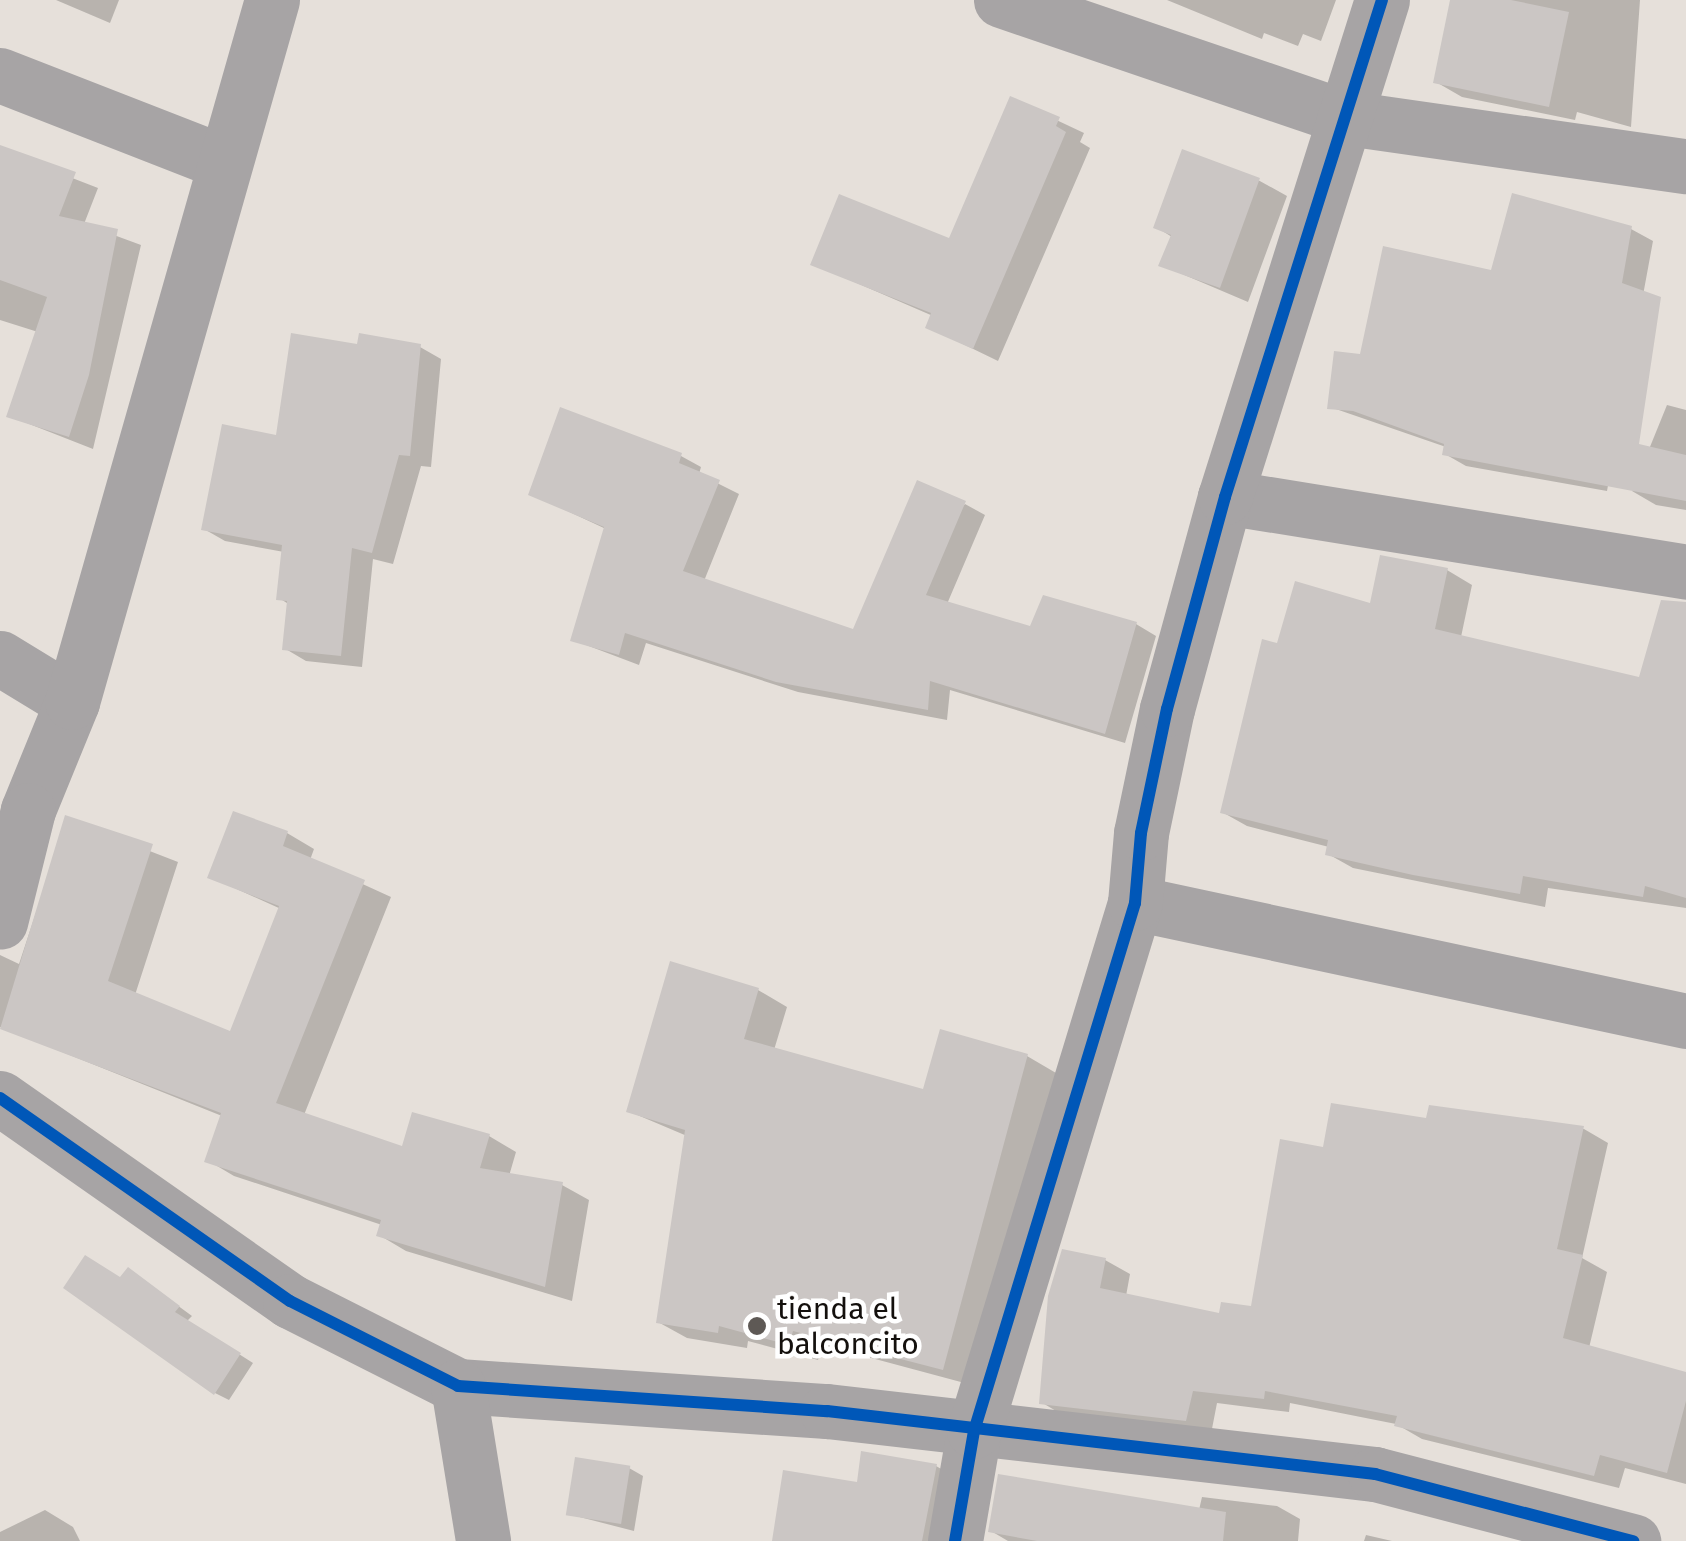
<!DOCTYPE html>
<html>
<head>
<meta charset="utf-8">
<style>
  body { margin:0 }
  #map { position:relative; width:1686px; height:1541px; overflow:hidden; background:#e6e0da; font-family:"Fira Sans",sans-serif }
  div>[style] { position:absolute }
  .shadow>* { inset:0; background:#0003 }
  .building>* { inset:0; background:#cbc6c4; transform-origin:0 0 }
  .minor>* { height:55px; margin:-27.5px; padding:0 27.5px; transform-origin:27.5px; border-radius:27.5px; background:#a7a4a5 }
  .cycleway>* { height:12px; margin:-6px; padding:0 6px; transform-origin:6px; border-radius:6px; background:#0057b8 }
  .dots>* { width:28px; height:28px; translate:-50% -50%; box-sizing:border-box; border:5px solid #fff; border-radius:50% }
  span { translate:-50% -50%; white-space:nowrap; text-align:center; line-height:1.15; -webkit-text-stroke:9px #fff; paint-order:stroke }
  .poi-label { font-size:30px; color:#14100d }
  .left { translate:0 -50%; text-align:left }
</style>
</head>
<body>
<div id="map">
  <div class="shadow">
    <div style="clip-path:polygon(56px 0,119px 0,110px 23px)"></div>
    <div style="clip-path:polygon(1167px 0,1336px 0,1321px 41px,1303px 34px,1298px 46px,1264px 33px,1262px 39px)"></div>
    <div style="clip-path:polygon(1452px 0,1640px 0,1631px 127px,1577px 112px,1575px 120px,1462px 97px,1436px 82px)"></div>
    <div style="clip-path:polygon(1012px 99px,1084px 133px,1080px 142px,1090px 148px,998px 361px,928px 327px,933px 316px,813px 264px,950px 241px)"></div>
    <div style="clip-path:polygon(0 150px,98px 188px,84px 224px,141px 245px,93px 449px,9px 416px,38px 332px,0 320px)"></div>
    <div style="clip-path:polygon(1258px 180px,1287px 196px,1248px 302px,1161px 265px,1172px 237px,1156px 227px)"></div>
    <div style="clip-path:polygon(1631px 229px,1653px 241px,1607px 491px,1466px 466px,1445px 454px,1446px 447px,1330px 407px,1362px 357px)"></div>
    <div style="clip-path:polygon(359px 346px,420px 347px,441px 359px,431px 467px,421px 466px,393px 564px,373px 559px,362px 667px,306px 661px,284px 648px,290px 605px,279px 598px,284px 552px,225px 541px,204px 529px)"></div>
    <div style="clip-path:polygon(1667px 405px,1686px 410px,1686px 510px,1656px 505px,1632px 491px)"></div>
    <div style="clip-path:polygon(681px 456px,701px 467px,699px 474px,739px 494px,704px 581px,855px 632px,965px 504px,985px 515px,947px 604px,1031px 629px,1136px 624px,1156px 636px,1125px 743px,950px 690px,947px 720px,798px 692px,646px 643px,639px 665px,573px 640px,606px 529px,531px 494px)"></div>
    <div style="clip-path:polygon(1447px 570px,1472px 585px,1461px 637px,1641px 680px,1686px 603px,1686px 908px,1548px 888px,1545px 907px,1353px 868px,1328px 854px,1329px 847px,1247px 826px,1222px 812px,1279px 646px)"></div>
    <div style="clip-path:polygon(234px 814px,287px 833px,314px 849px,310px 860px,391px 897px,304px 1115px,404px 1149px,489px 1136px,516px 1152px,509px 1176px,562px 1185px,589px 1200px,572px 1301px,406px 1251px,379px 1235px,382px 1225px,234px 1176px,207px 1160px,222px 1116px,0 1027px,0 955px,19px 964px,67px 819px,178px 862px,135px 995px,232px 1035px,281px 909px,210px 877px)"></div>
    <div style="clip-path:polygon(758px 990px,787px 1007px,774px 1050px,925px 1092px,1027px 1056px,1056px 1073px,972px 1385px,823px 1345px,818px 1360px,748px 1341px,747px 1348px,687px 1338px,658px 1322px,687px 1136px,628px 1111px)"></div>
    <div style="clip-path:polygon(1431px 1108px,1584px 1129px,1608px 1143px,1582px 1258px,1607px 1272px,1589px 1348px,1686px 1374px,1686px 1484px,1625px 1468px,1619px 1488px,1422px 1439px,1396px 1424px,1290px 1403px,1289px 1412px,1217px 1403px,1211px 1434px,1066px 1417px,1041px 1402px,1105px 1260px,1130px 1274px,1126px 1296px,1221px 1316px,1253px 1308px,1325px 1150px,1428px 1121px)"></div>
    <div style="clip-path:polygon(129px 1270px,192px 1316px,187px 1321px,253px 1363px,229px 1400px,215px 1393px)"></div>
    <div style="clip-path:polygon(936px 1466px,964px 1482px,954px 1541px,775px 1541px,859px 1485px)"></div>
    <div style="clip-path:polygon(629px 1468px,643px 1476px,634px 1531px,568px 1514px)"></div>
    <div style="clip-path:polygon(1202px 1497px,1277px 1506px,1300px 1519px,1298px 1541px,1008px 1541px,991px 1531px,1199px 1510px)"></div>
    <div style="clip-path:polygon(45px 1510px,73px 1527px,80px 1541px,0 1541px,0 1532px)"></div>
    <div style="clip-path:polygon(1366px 1535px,1392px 1541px,1364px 1541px)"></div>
  </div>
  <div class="building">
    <div style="clip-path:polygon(1450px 0,1511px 0,1569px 12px,1549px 107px,1433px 83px)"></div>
    <div style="clip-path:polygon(1010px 96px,1060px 117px,1056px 126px,1066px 132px,973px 349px,925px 328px,931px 313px,810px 265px,839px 194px,949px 238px)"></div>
    <div style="clip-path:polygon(0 145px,76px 172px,59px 216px,118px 229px,89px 375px,69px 437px,6px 417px,47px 297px,0 280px)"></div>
    <div style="clip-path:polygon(1182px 149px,1260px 178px,1220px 288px,1158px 266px,1171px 235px,1153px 228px)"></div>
    <div style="clip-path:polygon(1512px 193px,1632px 226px,1622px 283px,1661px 297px,1639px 444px,1686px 455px,1686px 501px,1442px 455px,1444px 444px,1353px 411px,1327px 409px,1334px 351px,1360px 354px,1383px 246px,1491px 270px)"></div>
    <div style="clip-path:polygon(291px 333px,357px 344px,359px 333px,421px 344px,410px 456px,399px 455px,372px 553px,352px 548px,341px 656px,282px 650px,287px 601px,276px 600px,282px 545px,201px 530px,222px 424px,276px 435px)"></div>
    <div style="clip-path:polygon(560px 407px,682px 453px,679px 463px,720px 480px,683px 571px,853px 629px,917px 480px,966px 501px,926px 595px,1030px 626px,1043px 595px,1137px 622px,1105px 734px,930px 681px,928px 710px,776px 682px,625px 633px,619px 655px,570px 641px,604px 527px,528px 495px)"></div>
    <div style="clip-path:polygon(1380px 555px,1448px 568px,1435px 629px,1639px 677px,1661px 600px,1686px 602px,1686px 898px,1645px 886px,1643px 897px,1523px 876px,1520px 894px,1413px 875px,1325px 855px,1328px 840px,1220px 813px,1262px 639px,1277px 643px,1295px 581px,1370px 603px)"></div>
    <div style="clip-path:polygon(233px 811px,288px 831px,283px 846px,365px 880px,276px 1103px,402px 1146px,412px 1112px,490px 1134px,480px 1168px,563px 1182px,545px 1287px,376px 1236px,381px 1220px,204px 1162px,221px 1113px,0 1029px,65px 815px,153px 844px,108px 981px,230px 1031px,279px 906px,207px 878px)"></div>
    <div style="clip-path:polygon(670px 961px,759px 988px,744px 1039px,923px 1089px,940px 1029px,1028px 1054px,943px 1370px,793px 1331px,789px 1345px,719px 1326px,718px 1333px,656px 1323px,685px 1130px,626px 1112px)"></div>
    <div style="clip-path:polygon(1331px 1103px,1426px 1118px,1429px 1105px,1584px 1126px,1557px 1249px,1583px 1255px,1563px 1338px,1686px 1372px,1686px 1401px,1667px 1473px,1600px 1455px,1594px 1476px,1394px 1426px,1397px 1416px,1265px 1391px,1264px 1399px,1193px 1391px,1186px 1421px,1039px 1404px,1048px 1296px,1062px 1249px,1106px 1258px,1100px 1288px,1219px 1313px,1221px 1302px,1251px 1306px,1280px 1139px,1323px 1147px)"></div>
    <div style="clip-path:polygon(85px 1255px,120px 1277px,128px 1267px,180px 1306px,175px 1312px,241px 1353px,214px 1395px,63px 1288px)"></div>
    <div style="clip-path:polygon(861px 1451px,937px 1464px,922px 1541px,772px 1541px,783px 1470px,857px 1482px)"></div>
    <div style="left:575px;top:1457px;width:56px;height:59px;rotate:9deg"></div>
    <div style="clip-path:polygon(998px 1474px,1226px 1512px,1223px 1541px,1037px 1541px,988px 1532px)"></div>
  </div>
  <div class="minor">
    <div style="left:1001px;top:0;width:366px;rotate:18.8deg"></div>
    <div style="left:1347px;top:118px;width:342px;rotate:8.1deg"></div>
    <div style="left:0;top:75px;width:239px;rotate:21.3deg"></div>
    <div style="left:1225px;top:497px;width:467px;rotate:9.2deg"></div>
    <div style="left:0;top:658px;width:84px;rotate:31.4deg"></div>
    <div style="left:72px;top:702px;width:117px;rotate:112.2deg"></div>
    <div style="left:28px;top:810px;width:115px;rotate:104deg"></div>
    <div style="left:72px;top:702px;width:730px;rotate:-74.1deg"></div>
    <div style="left:1135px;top:903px;width:563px;rotate:12.09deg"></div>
    <div style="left:0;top:1098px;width:354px;rotate:35deg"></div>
    <div style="left:290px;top:1301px;width:188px;rotate:26.8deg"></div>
    <div style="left:458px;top:1386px;width:370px;rotate:3.9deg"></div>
    <div style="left:827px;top:1411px;width:552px;rotate:6.56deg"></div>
    <div style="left:1375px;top:1474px;width:267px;rotate:14.6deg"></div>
    <div style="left:458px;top:1386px;width:157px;rotate:80.8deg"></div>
    <div style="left:955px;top:1541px;width:112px;rotate:-80.2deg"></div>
    <div style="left:974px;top:1431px;width:552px;rotate:-73.04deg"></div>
    <div style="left:1135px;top:903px;width:70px;rotate:-85.1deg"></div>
    <div style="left:1141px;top:833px;width:127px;rotate:-78.2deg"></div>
    <div style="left:1167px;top:709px;width:220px;rotate:-74.7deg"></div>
    <div style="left:1225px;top:497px;width:521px;rotate:-72.47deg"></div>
  </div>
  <div class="cycleway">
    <div style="left:0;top:1098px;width:354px;rotate:35deg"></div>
    <div style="left:290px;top:1301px;width:188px;rotate:26.8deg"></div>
    <div style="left:458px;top:1386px;width:370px;rotate:3.9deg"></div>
    <div style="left:827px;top:1411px;width:552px;rotate:6.56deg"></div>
    <div style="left:1375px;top:1474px;width:267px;rotate:14.6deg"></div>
    <div style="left:955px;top:1541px;width:112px;rotate:-80.2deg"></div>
    <div style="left:974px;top:1431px;width:552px;rotate:-73.04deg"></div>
    <div style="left:1135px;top:903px;width:70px;rotate:-85.1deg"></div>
    <div style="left:1141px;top:833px;width:127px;rotate:-78.2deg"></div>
    <div style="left:1167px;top:709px;width:220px;rotate:-74.7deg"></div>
    <div style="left:1225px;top:497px;width:521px;rotate:-72.47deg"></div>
  </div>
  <div class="dots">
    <div style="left:757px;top:1326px;background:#5e5955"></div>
  </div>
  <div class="poi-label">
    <span class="left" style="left:777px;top:1326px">tienda el<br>balconcito</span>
  </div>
</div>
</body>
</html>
